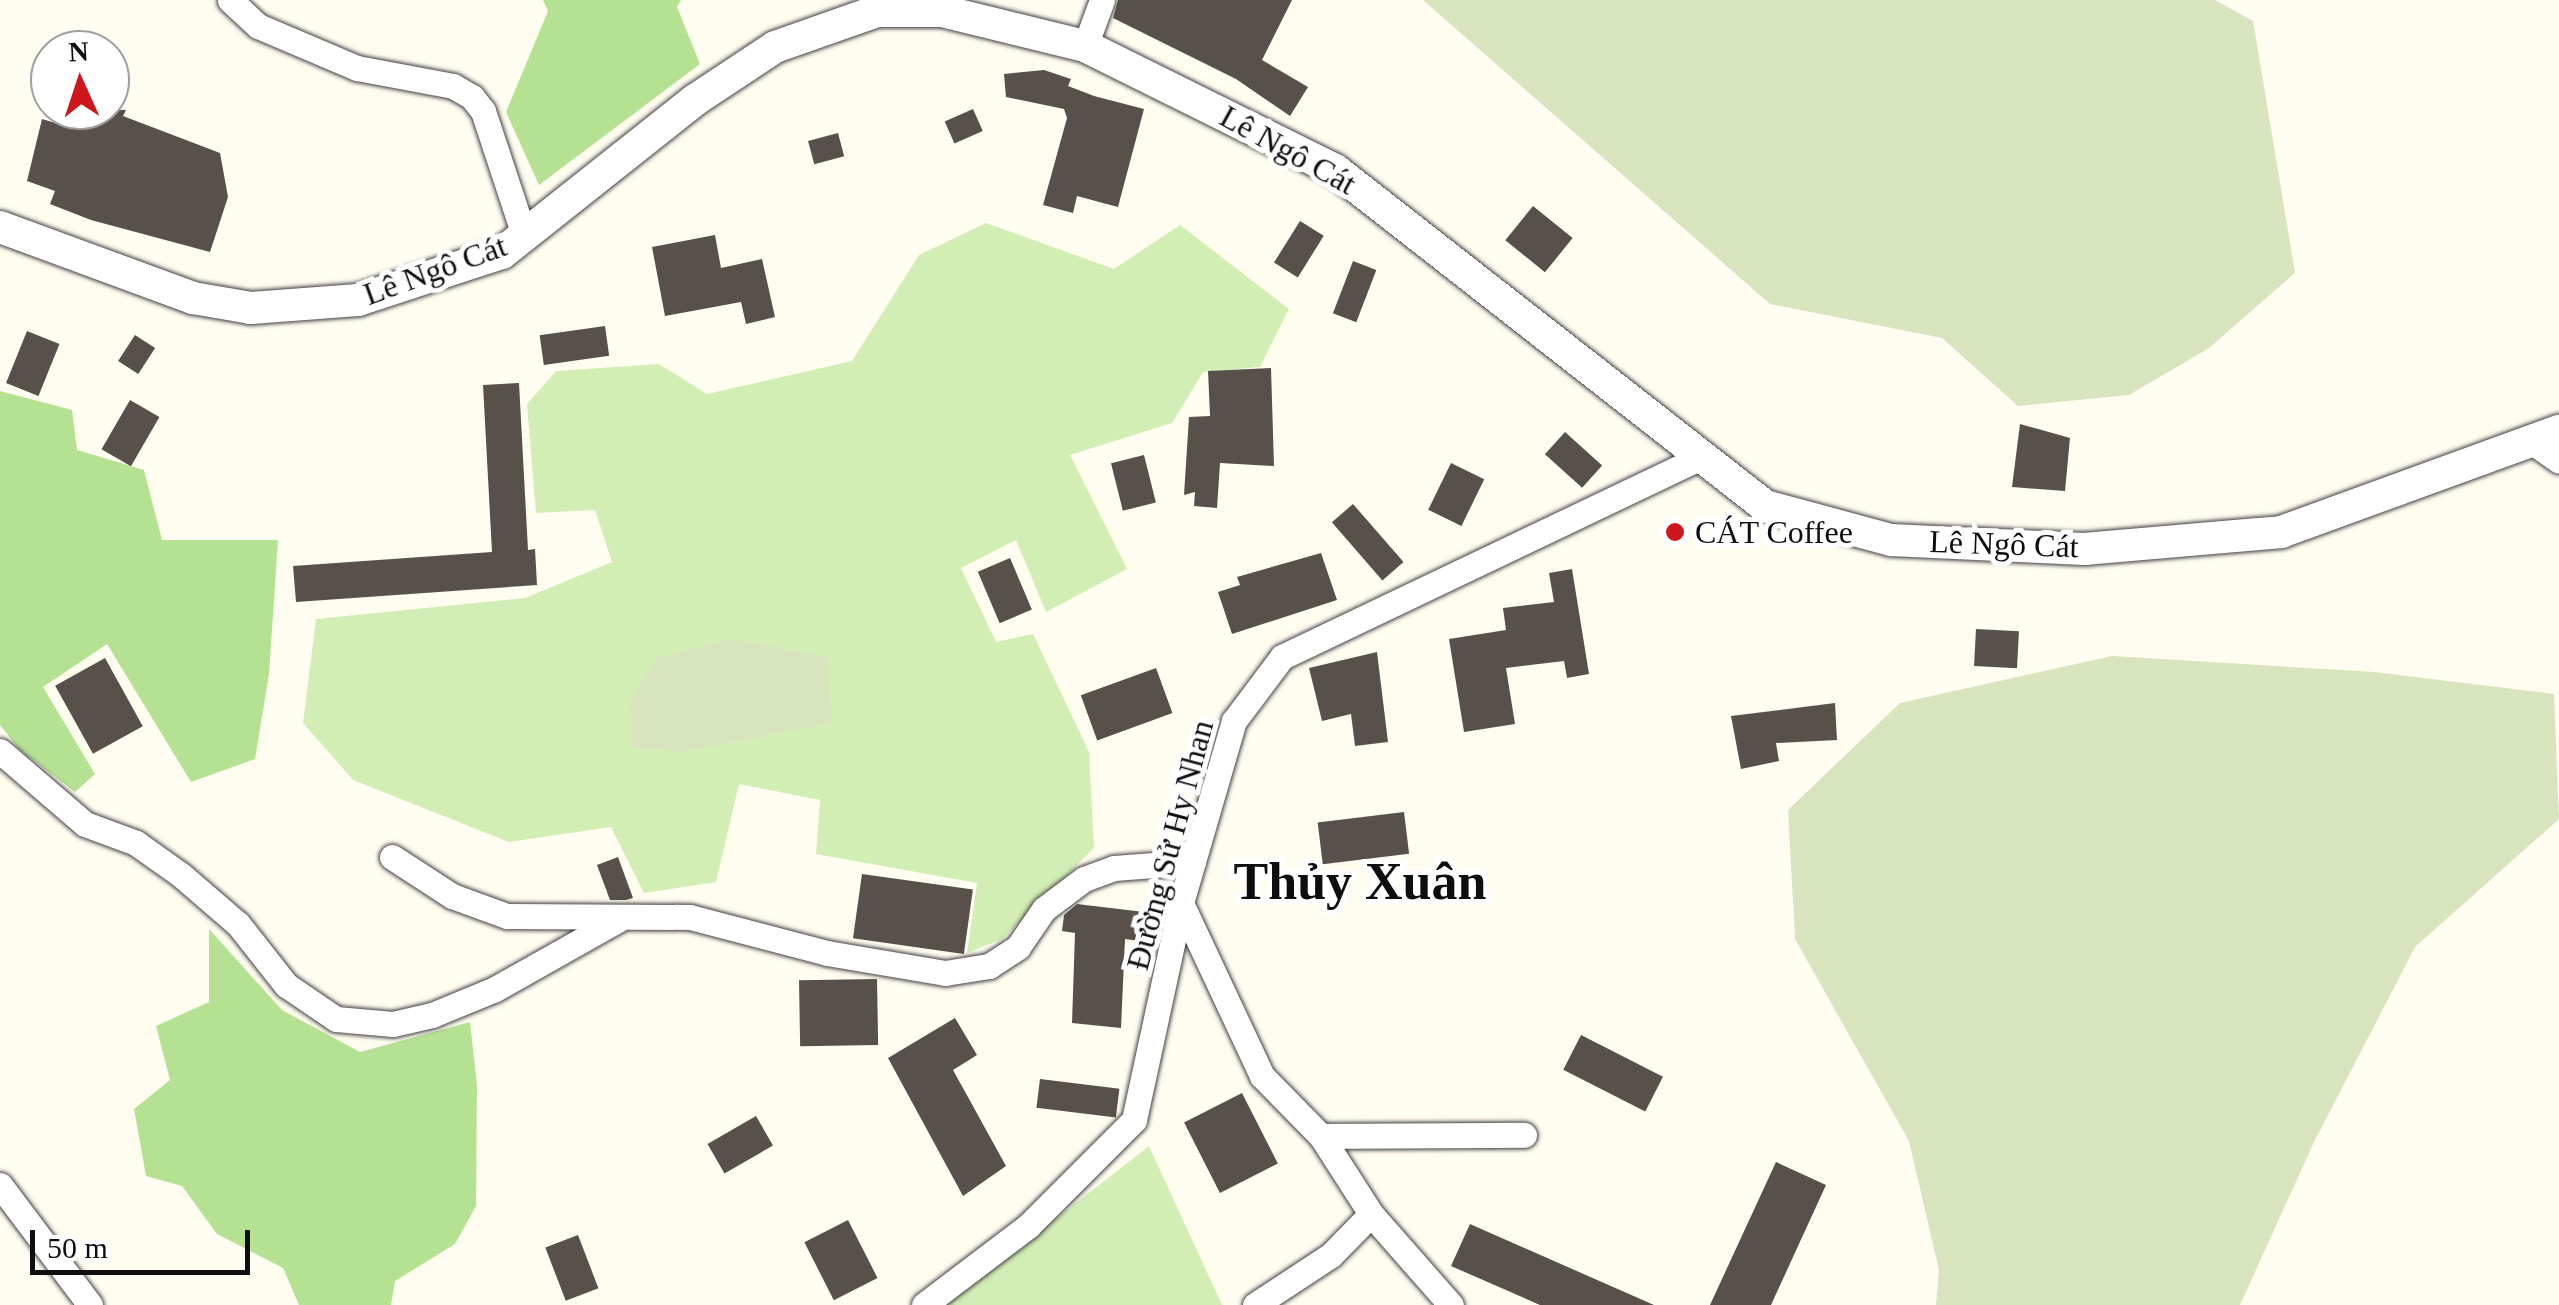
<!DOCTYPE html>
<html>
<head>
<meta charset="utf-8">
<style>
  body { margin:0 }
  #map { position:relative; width:2559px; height:1305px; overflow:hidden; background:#fffcf0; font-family:Georgia,serif }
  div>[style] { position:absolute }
  .green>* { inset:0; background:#d2eeb5 }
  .forest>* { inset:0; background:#b4e192 }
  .cemetery>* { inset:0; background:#d7e4be }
  .building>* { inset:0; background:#58504a; transform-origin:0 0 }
  .roads { filter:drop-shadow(0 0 2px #414141) drop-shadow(0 0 2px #414141) }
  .minor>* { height:25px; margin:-12.5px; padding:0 12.5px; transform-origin:12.5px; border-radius:12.5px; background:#fff }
  .tertiary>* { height:32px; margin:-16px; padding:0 16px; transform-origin:16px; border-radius:16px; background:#fff }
  .dots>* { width:28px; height:28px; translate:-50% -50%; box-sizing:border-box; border:5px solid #fff; border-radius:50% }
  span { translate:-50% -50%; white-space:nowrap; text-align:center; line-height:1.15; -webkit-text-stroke:10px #fff; paint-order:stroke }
  .street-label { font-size:32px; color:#0e0e0e }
  .poi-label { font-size:32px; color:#0e0e0e }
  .left { translate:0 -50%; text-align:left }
  .town-label { font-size:52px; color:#0e0e0e; font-weight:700 }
  .north { position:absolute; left:30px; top:30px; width:100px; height:100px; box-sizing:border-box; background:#fff; border:2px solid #9f9f9f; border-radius:50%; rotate:357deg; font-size:28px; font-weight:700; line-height:40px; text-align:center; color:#0e0e0e }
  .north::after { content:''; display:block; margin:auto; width:35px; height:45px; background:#ce171d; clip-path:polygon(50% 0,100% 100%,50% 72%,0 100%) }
  .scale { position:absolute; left:30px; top:1230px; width:220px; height:45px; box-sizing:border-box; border:5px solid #0e0e0e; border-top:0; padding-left:12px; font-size:30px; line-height:35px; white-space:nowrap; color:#0e0e0e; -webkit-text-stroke:8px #fff; paint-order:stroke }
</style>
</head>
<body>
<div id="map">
  <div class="green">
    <div style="clip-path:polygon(986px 223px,1114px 269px,1180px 225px,1289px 309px,1260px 367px,1203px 372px,1172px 423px,1070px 455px,1127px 569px,1046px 612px,1016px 540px,961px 568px,996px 642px,1033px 634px,1089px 752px,1094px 848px,1002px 939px,967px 953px,977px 883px,816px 854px,820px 800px,739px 784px,716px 882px,644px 893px,611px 827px,509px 842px,353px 780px,303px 723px,316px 619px,525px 598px,612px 562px,595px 510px,536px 513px,527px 404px,556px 371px,659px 364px,707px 394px,852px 361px,919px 255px)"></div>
    <div style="clip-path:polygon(1149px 1146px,1222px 1305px,945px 1305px)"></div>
  </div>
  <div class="forest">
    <div style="clip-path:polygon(543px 0,681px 0,677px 7px,700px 64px,539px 185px,506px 112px,548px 11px)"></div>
    <div style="clip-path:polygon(0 391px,72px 410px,77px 450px,144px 470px,162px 540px,278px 540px,269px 674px,255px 759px,191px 782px,107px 644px,43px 687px,95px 774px,75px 792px,20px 750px,0 725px)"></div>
    <div style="clip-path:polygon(209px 929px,282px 1010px,360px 1052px,470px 1022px,477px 1085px,476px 1206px,455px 1244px,395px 1281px,391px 1305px,299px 1305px,283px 1268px,217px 1234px,182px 1186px,146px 1176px,134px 1109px,170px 1080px,156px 1026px,209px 1002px)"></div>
  </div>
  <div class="cemetery">
    <div style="clip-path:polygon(1423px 0,2215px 0,2253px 21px,2295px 273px,2209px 348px,2129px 395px,2018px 406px,1942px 338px,1770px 304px)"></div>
    <div style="clip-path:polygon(733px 639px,828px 657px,832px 723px,682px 752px,633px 748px,630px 702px,656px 658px)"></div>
    <div style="clip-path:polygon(2112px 656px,2374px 672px,2554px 694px,2559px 819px,2415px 947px,2314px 1142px,2240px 1305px,1936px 1305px,1939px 1270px,1909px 1141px,1795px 939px,1788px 810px,1900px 703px)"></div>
  </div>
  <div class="building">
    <div style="clip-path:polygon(1118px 0,1292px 0,1262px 60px,1308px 87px,1290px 116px,1236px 79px,1113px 18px)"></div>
    <div style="clip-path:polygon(1044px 70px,1071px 79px,1068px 86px,1094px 96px,1144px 109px,1118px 207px,1077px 196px,1073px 213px,1043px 205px,1067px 118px,1064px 109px,1006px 97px,1004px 74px)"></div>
    <div style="left:973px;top:109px;width:24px;height:31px;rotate:66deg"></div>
    <div style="clip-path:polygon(87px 110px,126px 110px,123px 116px,220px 153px,228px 197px,210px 252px,91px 220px,50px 204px,55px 191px,27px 181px,42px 119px,79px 130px)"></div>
    <div style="left:838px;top:133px;width:24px;height:31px;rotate:75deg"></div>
    <div style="left:1533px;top:206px;width:51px;height:44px;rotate:39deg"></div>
    <div style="left:1300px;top:221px;width:28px;height:49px;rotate:32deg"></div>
    <div style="clip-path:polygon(715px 235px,721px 268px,762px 259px,775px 317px,746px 324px,741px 302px,665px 316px,652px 247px)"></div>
    <div style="left:1353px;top:261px;width:25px;height:56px;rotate:21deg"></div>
    <div style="left:605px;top:326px;width:30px;height:66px;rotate:82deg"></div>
    <div style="left:27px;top:331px;width:35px;height:56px;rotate:22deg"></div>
    <div style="left:135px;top:335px;width:24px;height:31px;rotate:33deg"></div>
    <div style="clip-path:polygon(1271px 368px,1274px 466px,1220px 463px,1217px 508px,1194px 506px,1195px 492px,1184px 495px,1189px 417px,1210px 416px,1208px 371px)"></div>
    <div style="clip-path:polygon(519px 383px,528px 550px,535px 549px,537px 585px,296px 602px,293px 566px,492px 552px,483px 385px)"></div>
    <div style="left:130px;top:400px;width:34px;height:57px;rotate:30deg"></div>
    <div style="clip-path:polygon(2020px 424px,2070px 438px,2065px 491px,2012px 487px)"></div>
    <div style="left:1565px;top:432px;width:50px;height:30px;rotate:42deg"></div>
    <div style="left:1144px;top:455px;width:49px;height:34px;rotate:76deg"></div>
    <div style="left:1451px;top:463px;width:37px;height:52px;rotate:26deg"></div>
    <div style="left:1353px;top:504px;width:77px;height:28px;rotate:49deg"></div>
    <div style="clip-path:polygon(1321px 553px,1337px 600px,1232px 634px,1218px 592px,1240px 585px,1237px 577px)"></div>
    <div style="left:1010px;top:558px;width:56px;height:35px;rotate:67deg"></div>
    <div style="clip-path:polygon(1572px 569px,1589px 674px,1567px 678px,1564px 661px,1506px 668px,1515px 724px,1464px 732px,1449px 639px,1506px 630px,1503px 608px,1554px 602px,1549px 573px)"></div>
    <div style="left:1976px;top:629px;width:43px;height:37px;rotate:3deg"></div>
    <div style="clip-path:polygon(1377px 652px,1388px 742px,1355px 746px,1351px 714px,1322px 721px,1309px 668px)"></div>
    <div style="left:105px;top:658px;width:78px;height:57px;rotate:61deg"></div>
    <div style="left:1156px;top:668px;width:48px;height:80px;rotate:70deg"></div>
    <div style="clip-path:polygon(1835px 703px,1837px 740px,1776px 743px,1779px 761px,1741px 769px,1731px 716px)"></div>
    <div style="left:1404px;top:812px;width:42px;height:87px;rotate:83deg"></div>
    <div style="clip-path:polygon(618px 857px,633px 898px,626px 900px,610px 900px,597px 865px)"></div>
    <div style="left:862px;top:874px;width:112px;height:65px;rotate:8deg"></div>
    <div style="clip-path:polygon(1077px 904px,1144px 912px,1140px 941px,1125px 939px,1121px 1028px,1072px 1023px,1075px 933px,1062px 931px,1064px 915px)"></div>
    <div style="left:877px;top:979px;width:66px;height:78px;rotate:89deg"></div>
    <div style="clip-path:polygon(955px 1018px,977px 1055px,953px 1070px,1006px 1166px,963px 1196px,888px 1058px)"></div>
    <div style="left:1581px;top:1035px;width:92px;height:39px;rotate:27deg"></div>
    <div style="left:1040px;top:1079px;width:80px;height:29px;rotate:7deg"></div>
    <div style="left:1242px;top:1093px;width:79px;height:65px;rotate:63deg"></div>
    <div style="left:756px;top:1116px;width:34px;height:56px;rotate:60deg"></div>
    <div style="clip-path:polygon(1776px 1162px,1826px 1185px,1771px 1305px,1710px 1305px)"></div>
    <div style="left:848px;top:1220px;width:65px;height:49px;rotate:63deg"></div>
    <div style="clip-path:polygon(1470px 1224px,1654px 1305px,1540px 1305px,1451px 1266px)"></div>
    <div style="left:578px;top:1235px;width:57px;height:35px;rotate:69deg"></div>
  </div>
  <div class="roads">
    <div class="minor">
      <div style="left:230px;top:0;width:38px;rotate:43deg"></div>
      <div style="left:258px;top:26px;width:108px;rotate:23deg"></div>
      <div style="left:357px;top:68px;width:98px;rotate:10.6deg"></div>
      <div style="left:453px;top:86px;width:22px;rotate:30deg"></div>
      <div style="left:472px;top:97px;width:18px;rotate:52deg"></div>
      <div style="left:483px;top:111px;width:131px;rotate:71.7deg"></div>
      <div style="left:1085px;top:46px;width:49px;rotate:-69.7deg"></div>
      <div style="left:2535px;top:444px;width:29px;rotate:35deg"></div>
      <div style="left:0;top:751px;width:112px;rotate:40.7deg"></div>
      <div style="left:85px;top:824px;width:54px;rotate:20.4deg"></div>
      <div style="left:136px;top:843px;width:55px;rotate:35.4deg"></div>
      <div style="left:181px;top:875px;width:75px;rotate:40.7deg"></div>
      <div style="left:238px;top:924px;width:78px;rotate:51.8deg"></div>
      <div style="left:286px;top:985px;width:60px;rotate:34.2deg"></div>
      <div style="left:336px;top:1019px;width:57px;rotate:5deg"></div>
      <div style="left:393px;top:1024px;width:40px;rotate:-13deg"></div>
      <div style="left:432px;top:1015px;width:68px;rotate:-22.4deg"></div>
      <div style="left:495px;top:989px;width:142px;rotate:-29.4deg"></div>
      <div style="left:392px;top:857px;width:72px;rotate:33deg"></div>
      <div style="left:452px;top:896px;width:59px;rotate:20deg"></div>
      <div style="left:507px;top:916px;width:183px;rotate:0.3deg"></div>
      <div style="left:690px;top:917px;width:142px;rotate:14.7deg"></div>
      <div style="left:827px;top:953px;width:120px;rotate:9.6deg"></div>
      <div style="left:945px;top:973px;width:45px;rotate:-9deg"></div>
      <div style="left:989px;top:966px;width:35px;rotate:-33deg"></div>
      <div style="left:1018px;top:947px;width:46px;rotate:-55.6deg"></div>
      <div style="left:1044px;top:909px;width:50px;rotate:-36.9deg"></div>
      <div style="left:1084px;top:879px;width:32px;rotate:-20deg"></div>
      <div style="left:1114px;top:868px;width:79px;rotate:-4.3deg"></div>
      <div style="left:1181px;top:903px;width:191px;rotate:64.9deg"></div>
      <div style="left:1262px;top:1076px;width:84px;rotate:45.5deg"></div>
      <div style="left:1321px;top:1136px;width:93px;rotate:57.3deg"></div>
      <div style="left:1371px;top:1214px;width:121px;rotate:48.7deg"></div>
      <div style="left:1321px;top:1136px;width:203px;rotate:-0.3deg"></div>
      <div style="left:0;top:1185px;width:150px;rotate:53.1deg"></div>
      <div style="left:924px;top:1305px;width:131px;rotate:-37.2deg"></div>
      <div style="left:1028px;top:1226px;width:150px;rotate:-45deg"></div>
      <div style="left:1134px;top:1120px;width:222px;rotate:-77.8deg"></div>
      <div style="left:1181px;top:903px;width:190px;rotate:-73.8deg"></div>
      <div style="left:1234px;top:721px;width:80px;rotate:-53.1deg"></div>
      <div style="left:1282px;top:657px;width:460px;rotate:-25.5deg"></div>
      <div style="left:1255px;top:1305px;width:91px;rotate:-33.3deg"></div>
      <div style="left:1331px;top:1255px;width:57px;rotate:-45.7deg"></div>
    </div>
    <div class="tertiary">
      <div style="left:0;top:227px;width:206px;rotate:20.2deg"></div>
      <div style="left:193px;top:298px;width:59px;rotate:9.8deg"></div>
      <div style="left:251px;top:308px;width:107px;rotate:-4.3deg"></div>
      <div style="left:358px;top:300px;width:151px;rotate:-18.1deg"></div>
      <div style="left:502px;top:253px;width:246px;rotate:-38.4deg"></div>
      <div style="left:695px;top:100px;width:96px;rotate:-33.5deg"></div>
      <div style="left:775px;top:47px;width:108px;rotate:-19.4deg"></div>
      <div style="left:877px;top:11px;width:65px"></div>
      <div style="left:942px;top:11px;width:147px;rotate:13.8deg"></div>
      <div style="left:1085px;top:46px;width:279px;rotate:26.4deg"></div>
      <div style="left:1335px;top:170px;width:546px;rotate:38deg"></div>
      <div style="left:1765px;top:506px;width:131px;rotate:15.1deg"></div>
      <div style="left:1891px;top:540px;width:193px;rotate:2.7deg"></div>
      <div style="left:2084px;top:549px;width:198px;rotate:-4.9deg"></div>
      <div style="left:2281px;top:532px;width:296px;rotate:-20deg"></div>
    </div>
  </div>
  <div class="dots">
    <div style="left:1675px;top:532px;background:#ce171d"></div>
  </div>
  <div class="street-label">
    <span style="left:1288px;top:150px;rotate:29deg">Lê Ngô Cát</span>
    <span style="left:435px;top:270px;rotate:-20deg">Lê Ngô Cát</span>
    <span style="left:2004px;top:544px;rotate:2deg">Lê Ngô Cát</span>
    <span style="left:1170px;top:845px;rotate:-75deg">Đường Sử Hy Nhan</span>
  </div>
  <div class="poi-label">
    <span class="left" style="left:1695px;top:532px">CÁT Coffee</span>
  </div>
  <div class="town-label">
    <span style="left:1360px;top:882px">Thủy Xuân</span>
  </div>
  <div class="north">N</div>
  <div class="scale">50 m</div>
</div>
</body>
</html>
